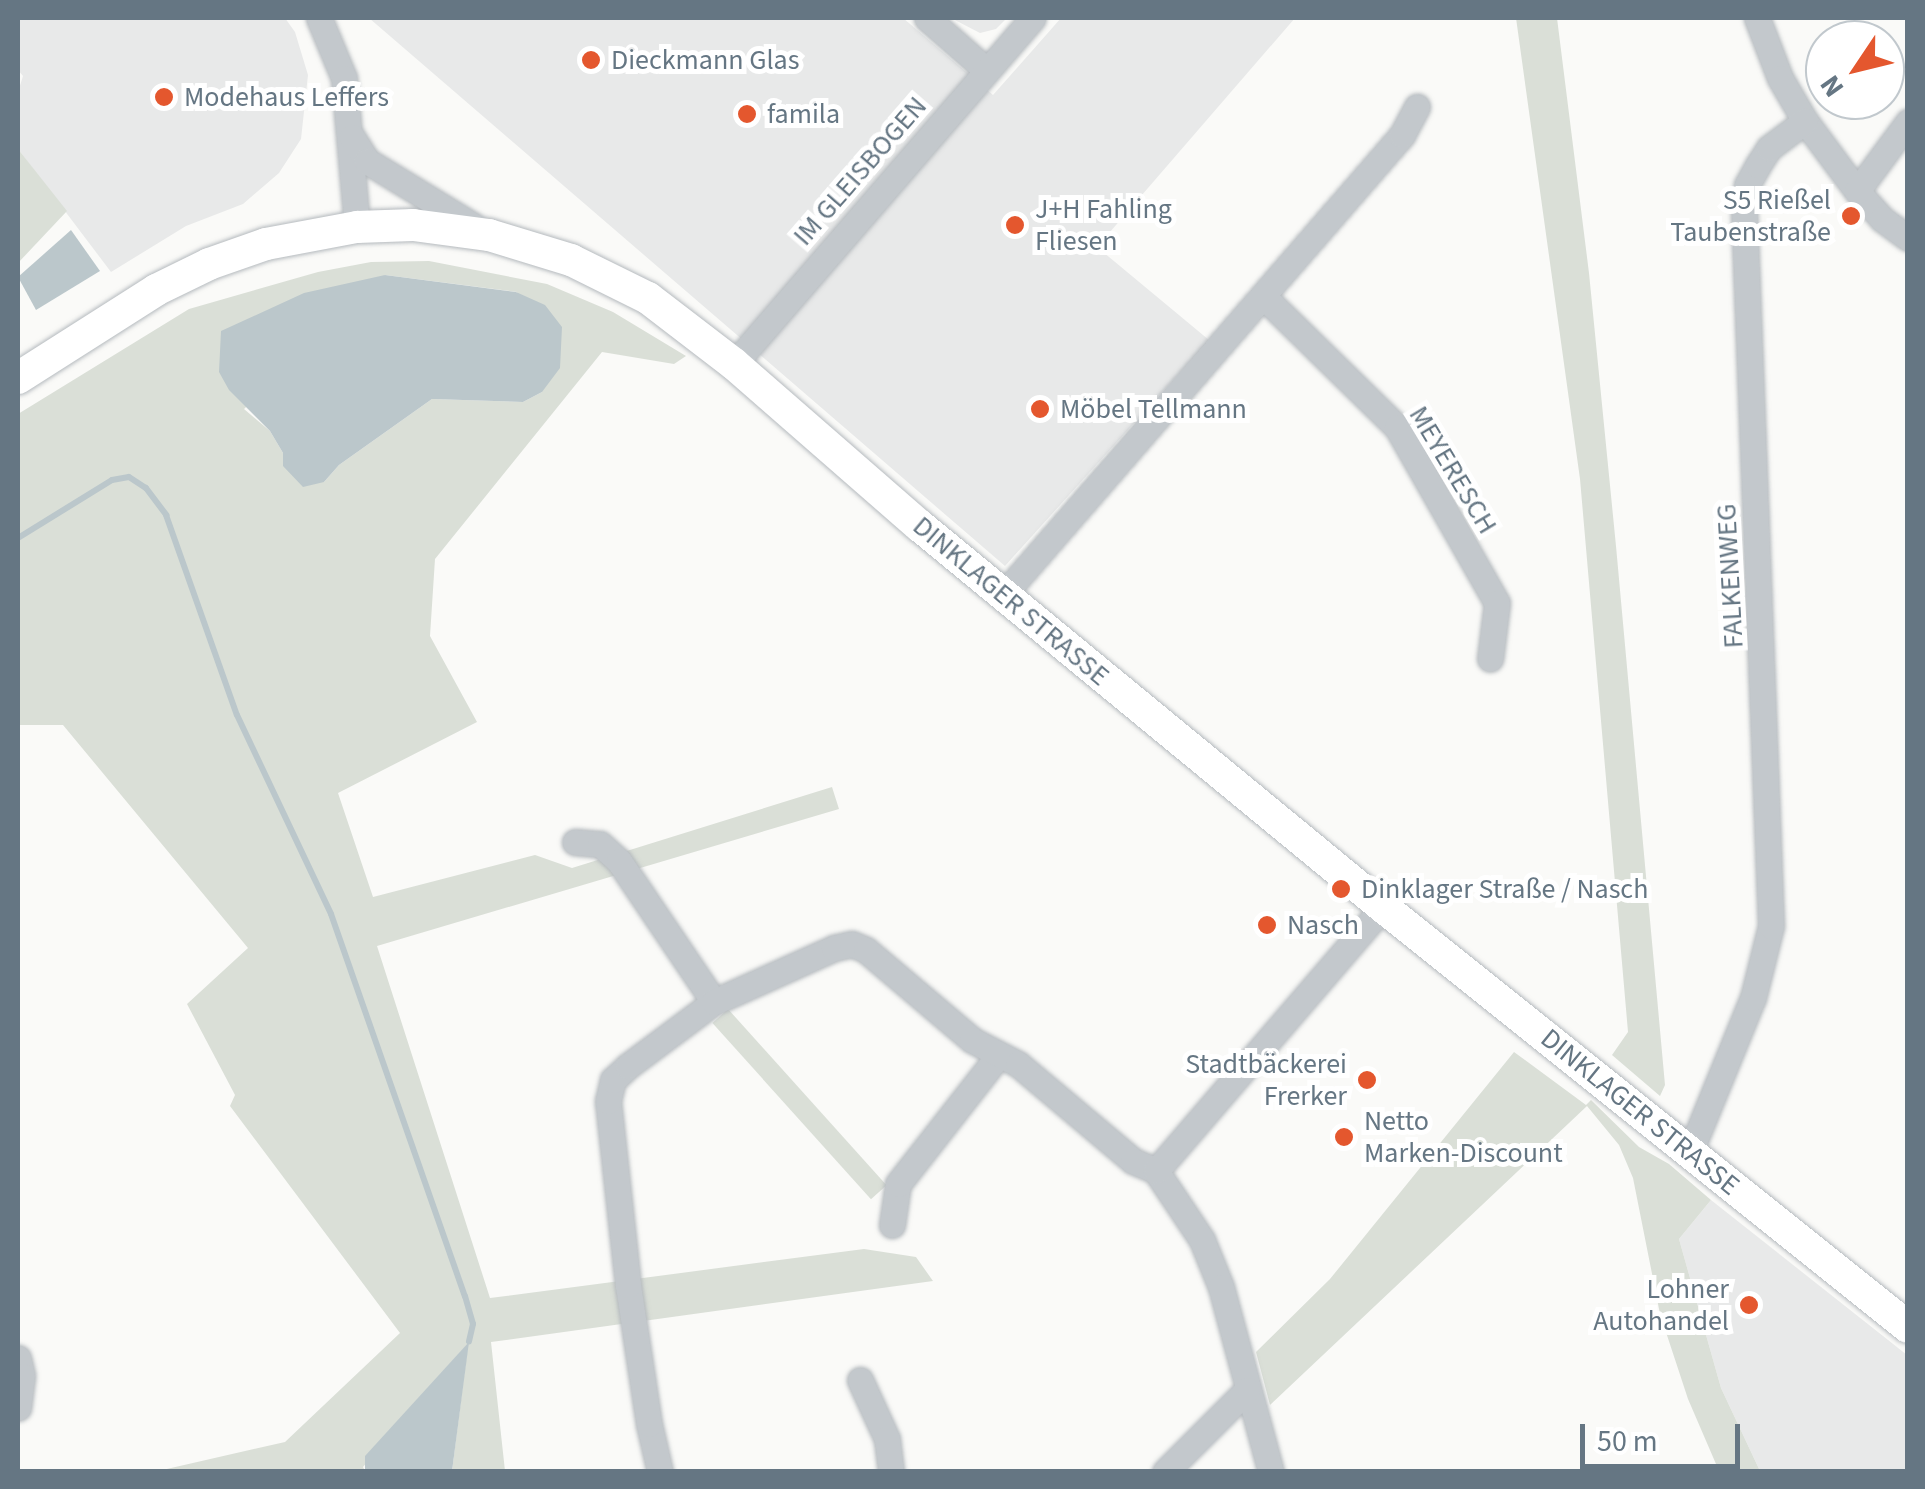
<!DOCTYPE html>
<html>
<head>
<meta charset="utf-8">
<style>
  body { margin:0 }
  #map { position:relative; width:1925px; height:1489px; overflow:hidden; background:#fafaf8; font-family:"Source Sans 3",sans-serif }
  div>[style] { position:absolute }
  .built>* { inset:0; background:#e8e9e9 }
  .green>* { inset:0; background:#dadfd7; transform-origin:0 0 }
  .water>* { inset:0; background:#bbc7cb }
  .stream>* { height:6px; margin:-3px; padding:0 3px; transform-origin:3px; border-radius:3px; background:#bbc7cb }
  .roads { filter:drop-shadow(0 0 2px #b5babe) drop-shadow(0 0 2px #b5babe) }
  .minor>* { height:25px; margin:-12.5px; padding:0 12.5px; transform-origin:12.5px; border-radius:12.5px; background:#c3c8cc }
  .major>* { height:32px; margin:-16px; padding:0 16px; transform-origin:16px; border-radius:16px; background:#fff }
  .dots>* { width:28px; height:28px; translate:-50% -50%; box-sizing:border-box; border:5px solid #fff; border-radius:50% }
  span { translate:-50% -50%; white-space:nowrap; text-align:center; line-height:1.15; -webkit-text-stroke:10px #fff; paint-order:stroke }
  .poi-label { font-size:28px; color:#657683 }
  .left { translate:0 -50%; text-align:left }
  .right { translate:-100% -50%; text-align:right }
  .street-label { font-size:28px; color:#657683 }
  .frame { position:absolute; inset:0; border:20px solid #657683; pointer-events:none }
  .north { position:absolute; left:1805px; top:20px; width:100px; height:100px; box-sizing:border-box; background:#fff; border:2px solid #c1c8cd; border-radius:50%; rotate:235deg; font-size:28px; font-weight:700; line-height:40px; text-align:center; color:#657683 }
  .north::after { content:''; display:block; margin:auto; width:35px; height:45px; background:#e4572e; clip-path:polygon(50% 0,100% 100%,50% 72%,0 100%) }
  .scale { position:absolute; left:1580px; top:1424px; width:160px; height:45px; box-sizing:border-box; border:5px solid #657683; border-top:0; padding-left:12px; font-size:30px; line-height:35px; white-space:nowrap; color:#657683; -webkit-text-stroke:8px #fff; paint-order:stroke }
</style>
</head>
<body>
<div id="map">
  <div class="built">
    <div style="clip-path:polygon(18px 18px,285px 18px,295px 32px,308px 75px,301px 139px,279px 173px,243px 204px,186px 226px,111px 272px,18px 149px,18px 92px,23px 76px,18px 70px)"></div>
    <div style="clip-path:polygon(369px 18px,903px 18px,993px 95px,1061px 18px,1295px 18px,1097px 247px,1209px 340px,1005px 566px)"></div>
    <div style="clip-path:polygon(951px 18px,1007px 18px,996px 29px,980px 33px)"></div>
    <div style="clip-path:polygon(1711px 1200px,1907px 1355px,1907px 1471px,1760px 1471px,1721px 1388px,1679px 1239px)"></div>
  </div>
  <div class="green">
    <div style="clip-path:polygon(1516px 18px,1557px 18px,1589px 273px,1616px 546px,1665px 1085px,1660px 1096px,1612px 1055px,1628px 1032px,1580px 479px)"></div>
    <div style="clip-path:polygon(18px 149px,67px 211px,18px 263px)"></div>
    <div style="clip-path:polygon(evenodd,429px 261px,547px 284px,613px 312px,686px 356px,674px 364px,602px 352px,435px 559px,430px 636px,477px 722px,338px 793px,373px 897px,535px 855px,572px 868px,832px 787px,839px 809px,377px 946px,490px 1298px,864px 1249px,916px 1257px,933px 1281px,491px 1342px,505px 1471px,452px 1471px,468px 1345px,363px 1467px,365px 1471px,158px 1471px,285px 1442px,400px 1333px,230px 1106px,235px 1095px,187px 1004px,248px 948px,63px 725px,18px 725px,18px 414px,189px 309px,318px 272px,371px 262px,429px 261px,385px 275px,517px 292px,542px 392px,523px 402px,432px 399px,339px 465px,324px 482px,283px 453px,270px 431px,244px 409px,385px 275px)"></div>
    <div style="left:728px;top:1009px;width:237px;height:21px;rotate:48deg"></div>
    <div style="clip-path:polygon(1514px 1052px,1586px 1105px,1591px 1100px,1639px 1147px,1669px 1164px,1711px 1200px,1679px 1239px,1721px 1388px,1760px 1471px,1719px 1471px,1688px 1399px,1660px 1314px,1633px 1178px,1619px 1145px,1587px 1106px,1270px 1405px,1256px 1352px,1330px 1279px)"></div>
  </div>
  <div class="water">
    <div style="clip-path:polygon(71px 230px,100px 271px,36px 310px,18px 277px)"></div>
    <div style="clip-path:polygon(385px 275px,516px 292px,545px 305px,562px 327px,560px 368px,542px 392px,523px 402px,432px 399px,339px 465px,324px 482px,303px 487px,283px 466px,283px 453px,270px 431px,229px 390px,219px 372px,221px 331px,304px 293px)"></div>
    <div style="clip-path:polygon(469px 1342px,452px 1471px,365px 1471px,365px 1456px)"></div>
  </div>
  <div class="stream">
    <div style="left:18px;top:538px;width:110px;rotate:-31.7deg"></div>
    <div style="left:112px;top:480px;width:17px;rotate:-10deg"></div>
    <div style="left:129px;top:477px;width:20px;rotate:33deg"></div>
    <div style="left:146px;top:488px;width:34px;rotate:53deg"></div>
    <div style="left:166px;top:515px;width:212px;rotate:70.5deg"></div>
    <div style="left:237px;top:715px;width:220px;rotate:64.7deg"></div>
    <div style="left:331px;top:914px;width:405px;rotate:70.7deg"></div>
    <div style="left:465px;top:1296px;width:29px;rotate:74deg"></div>
    <div style="left:473px;top:1324px;width:18px;rotate:103deg"></div>
  </div>
  <div class="roads">
    <div class="minor">
      <div style="left:319px;top:18px;width:65px;rotate:67.4deg"></div>
      <div style="left:344px;top:78px;width:150px;rotate:85deg"></div>
      <div style="left:927px;top:18px;width:79px;rotate:41.4deg"></div>
      <div style="left:1757px;top:18px;width:64px;rotate:69deg"></div>
      <div style="left:1780px;top:78px;width:50px;rotate:59.8deg"></div>
      <div style="left:1805px;top:121px;width:87px;rotate:53.4deg"></div>
      <div style="left:1857px;top:191px;width:38px;rotate:48deg"></div>
      <div style="left:1882px;top:219px;width:32px;rotate:36deg"></div>
      <div style="left:352px;top:137px;width:28px;rotate:58deg"></div>
      <div style="left:367px;top:161px;width:132px;rotate:31.4deg"></div>
      <div style="left:1857px;top:191px;width:86px;rotate:-53.5deg"></div>
      <div style="left:1263px;top:296px;width:187px;rotate:44.4deg"></div>
      <div style="left:1397px;top:427px;width:202px;rotate:60.4deg"></div>
      <div style="left:1497px;top:603px;width:56px;rotate:97.1deg"></div>
      <div style="left:734px;top:364px;width:457px;rotate:-49.2deg"></div>
      <div style="left:1003px;top:595px;width:609px;rotate:-49.06deg"></div>
      <div style="left:1402px;top:135px;width:32px;rotate:-62deg"></div>
      <div style="left:575px;top:842px;width:25px;rotate:5deg"></div>
      <div style="left:600px;top:844px;width:25px;rotate:42deg"></div>
      <div style="left:619px;top:861px;width:170px;rotate:56deg"></div>
      <div style="left:1690px;top:1152px;width:166px;rotate:-67.8deg"></div>
      <div style="left:1753px;top:998px;width:74px;rotate:-76deg"></div>
      <div style="left:1771px;top:926px;width:718px;rotate:-92.16deg"></div>
      <div style="left:1744px;top:209px;width:24px;rotate:-83deg"></div>
      <div style="left:1747px;top:185px;width:23px;rotate:-61deg"></div>
      <div style="left:1758px;top:165px;width:20px;rotate:-57deg"></div>
      <div style="left:1769px;top:148px;width:45px;rotate:-36.9deg"></div>
      <div style="left:1156px;top:1171px;width:83px;rotate:56.3deg"></div>
      <div style="left:1202px;top:1240px;width:51px;rotate:68deg"></div>
      <div style="left:1221px;top:1287px;width:192px;rotate:74.9deg"></div>
      <div style="left:892px;top:1225px;width:41px;rotate:-81.7deg"></div>
      <div style="left:898px;top:1184px;width:162px;rotate:-52deg"></div>
      <div style="left:18px;top:1358px;width:18px;rotate:77deg"></div>
      <div style="left:22px;top:1376px;width:32px;rotate:97deg"></div>
      <div style="left:860px;top:1380px;width:65px;rotate:65.4deg"></div>
      <div style="left:887px;top:1439px;width:33px;rotate:83deg"></div>
      <div style="left:660px;top:1472px;width:49px;rotate:-102.9deg"></div>
      <div style="left:649px;top:1424px;width:141px;rotate:-98.6deg"></div>
      <div style="left:628px;top:1285px;width:185px;rotate:-96.2deg"></div>
      <div style="left:608px;top:1101px;width:22px;rotate:-77deg"></div>
      <div style="left:613px;top:1080px;width:21px;rotate:-43deg"></div>
      <div style="left:628px;top:1066px;width:107px;rotate:-36.7deg"></div>
      <div style="left:714px;top:1002px;width:132px;rotate:-24.2deg"></div>
      <div style="left:834px;top:948px;width:18px;rotate:-13deg"></div>
      <div style="left:852px;top:944px;width:15px;rotate:23deg"></div>
      <div style="left:866px;top:950px;width:139px;rotate:40.3deg"></div>
      <div style="left:972px;top:1040px;width:52px;rotate:27.6deg"></div>
      <div style="left:1018px;top:1064px;width:150px;rotate:40.1deg"></div>
      <div style="left:1133px;top:1161px;width:25px;rotate:23deg"></div>
      <div style="left:1156px;top:1171px;width:348px;rotate:-49.3deg"></div>
      <div style="left:1165px;top:1472px;width:116px;rotate:-45deg"></div>
    </div>
    <div class="major">
      <div style="left:18px;top:378px;width:164px;rotate:-32.5deg"></div>
      <div style="left:156px;top:290px;width:59px;rotate:-26.1deg"></div>
      <div style="left:209px;top:264px;width:60px;rotate:-19.3deg"></div>
      <div style="left:266px;top:244px;width:93px;rotate:-10.6deg"></div>
      <div style="left:357px;top:227px;width:56px;rotate:-2deg"></div>
      <div style="left:413px;top:225px;width:77px;rotate:7.5deg"></div>
      <div style="left:489px;top:235px;width:86px;rotate:17deg"></div>
      <div style="left:571px;top:260px;width:86px;rotate:26.3deg"></div>
      <div style="left:648px;top:298px;width:108px;rotate:37.5deg"></div>
      <div style="left:734px;top:364px;width:247px;rotate:41.1deg"></div>
      <div style="left:920px;top:526px;width:600px;rotate:39.45deg"></div>
      <div style="left:1383px;top:907px;width:672px;rotate:38.66deg"></div>
    </div>
  </div>
  <div class="dots">
    <div style="left:591px;top:60px;background:#e4572e"></div>
    <div style="left:164px;top:97px;background:#e4572e"></div>
    <div style="left:747px;top:114px;background:#e4572e"></div>
    <div style="left:1851px;top:216px;background:#e4572e"></div>
    <div style="left:1015px;top:225px;background:#e4572e"></div>
    <div style="left:1040px;top:409px;background:#e4572e"></div>
    <div style="left:1341px;top:889px;background:#e4572e"></div>
    <div style="left:1267px;top:925px;background:#e4572e"></div>
    <div style="left:1367px;top:1080px;background:#e4572e"></div>
    <div style="left:1344px;top:1137px;background:#e4572e"></div>
    <div style="left:1749px;top:1305px;background:#e4572e"></div>
  </div>
  <div class="poi-label">
    <span class="left" style="left:611px;top:60px">Dieckmann Glas</span>
    <span class="left" style="left:184px;top:97px">Modehaus Leffers</span>
    <span class="left" style="left:767px;top:114px">famila</span>
    <span class="right" style="left:1831px;top:216px">S5 Rießel<br>Taubenstraße</span>
    <span class="left" style="left:1035px;top:225px">J+H Fahling<br>Fliesen</span>
    <span class="left" style="left:1060px;top:409px">Möbel Tellmann</span>
    <span class="left" style="left:1361px;top:889px">Dinklager Straße / Nasch</span>
    <span class="left" style="left:1287px;top:925px">Nasch</span>
    <span class="right" style="left:1347px;top:1080px">Stadtbäckerei<br>Frerker</span>
    <span class="left" style="left:1364px;top:1137px">Netto<br>Marken-Discount</span>
    <span class="right" style="left:1729px;top:1305px">Lohner<br>Autohandel</span>
  </div>
  <div class="street-label">
    <span style="left:860px;top:171px;rotate:-49deg">IM GLEISBOGEN</span>
    <span style="left:1453px;top:470px;rotate:59deg">MEYERESCH</span>
    <span style="left:1730px;top:576px;rotate:-93deg">FALKENWEG</span>
    <span style="left:1011px;top:601px;rotate:40deg">DINKLAGER STRASSE</span>
    <span style="left:1640px;top:1112px;rotate:39deg">DINKLAGER STRASSE</span>
  </div>
  <div class="frame"></div>
  <div class="north">N</div>
  <div class="scale">50 m</div>
</div>
</body>
</html>
